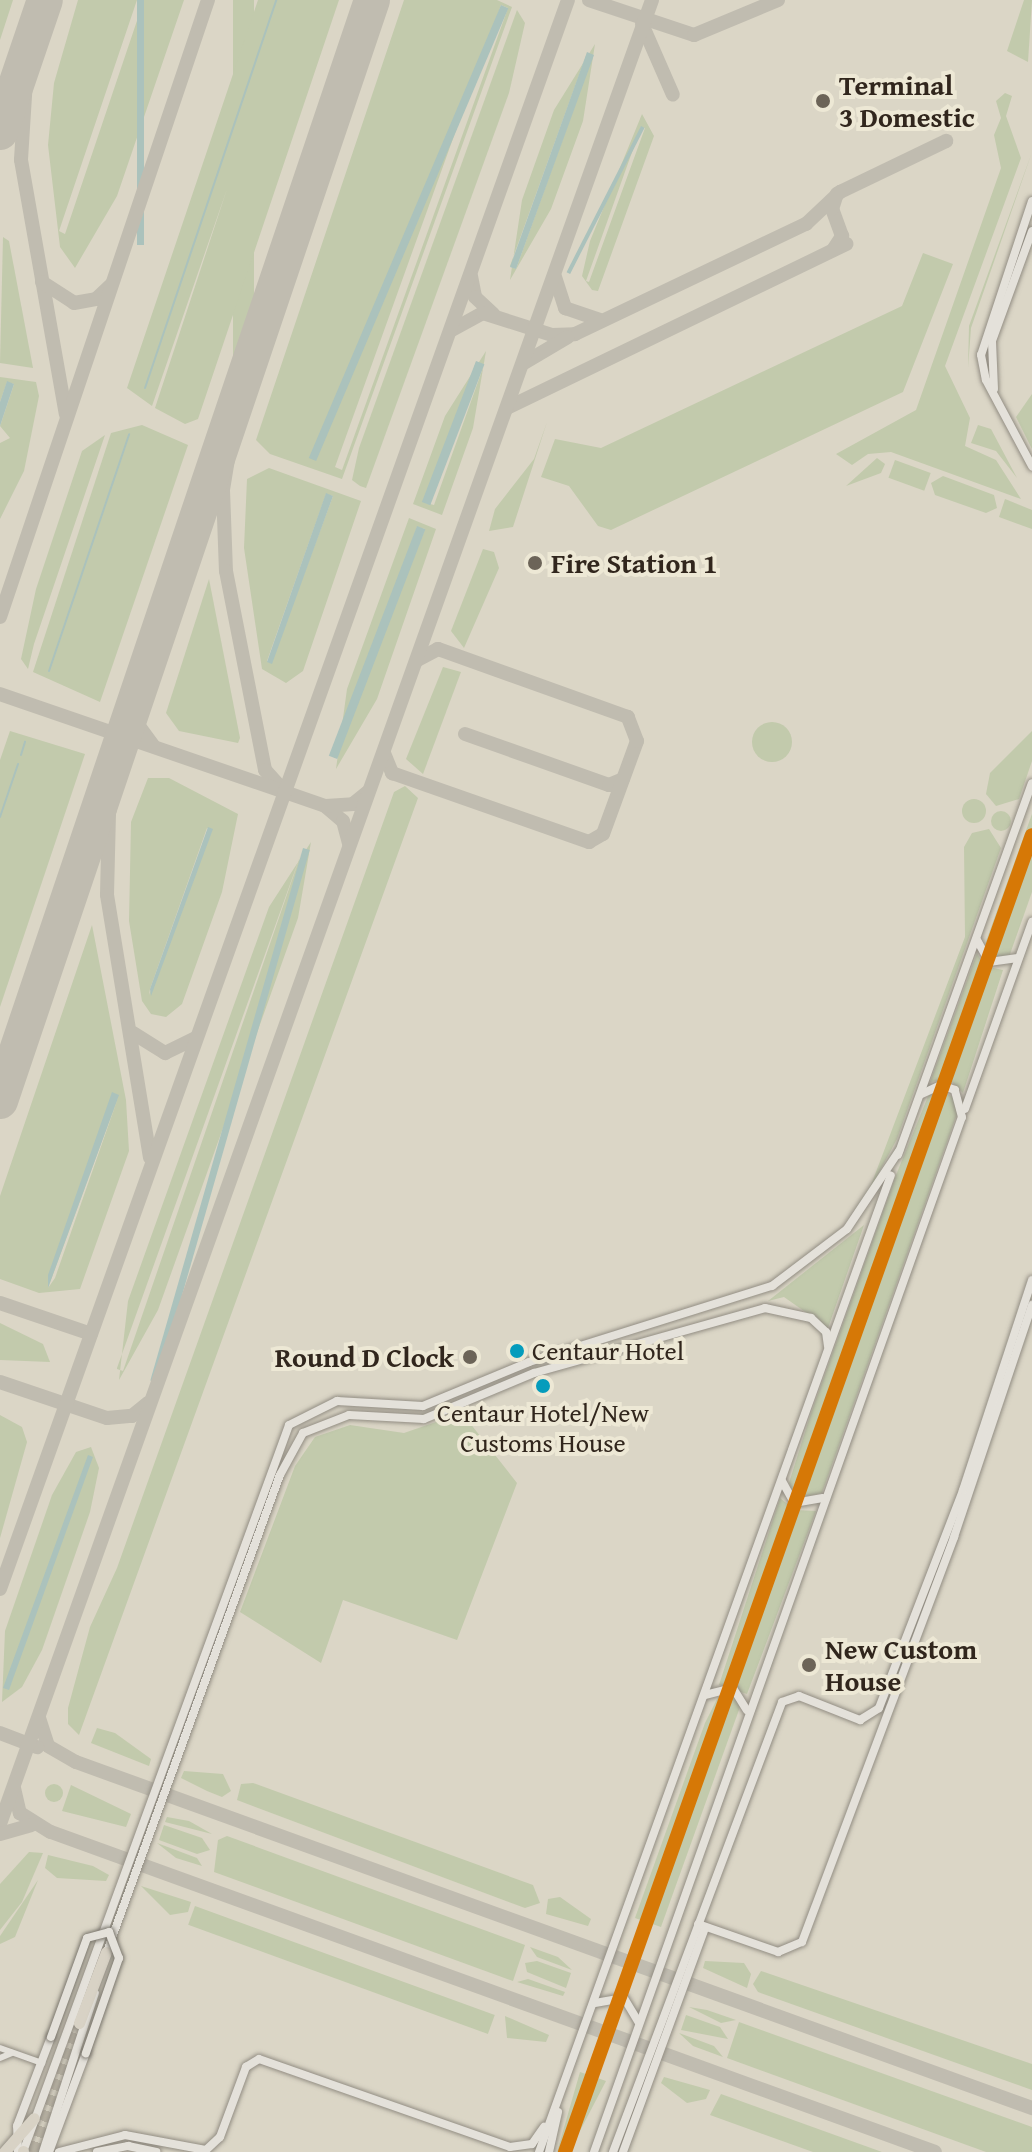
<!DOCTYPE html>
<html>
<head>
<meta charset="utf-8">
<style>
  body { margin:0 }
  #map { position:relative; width:1032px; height:2152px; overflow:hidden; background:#dbd6c6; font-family:"Gentium Book Plus",serif }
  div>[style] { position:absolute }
  .green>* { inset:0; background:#c2caac; transform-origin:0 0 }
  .round { border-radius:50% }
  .water>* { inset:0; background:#abc2bc; transform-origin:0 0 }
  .stream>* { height:2px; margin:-1px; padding:0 1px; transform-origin:1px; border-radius:1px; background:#abc2bc }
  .taxiway>* { height:14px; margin:-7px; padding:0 7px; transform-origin:7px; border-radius:7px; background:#c0bcb0 }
  .runway>* { height:36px; margin:-18px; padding:0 18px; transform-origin:18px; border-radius:18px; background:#c0bcb0 }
  .highway-tunnel>* { height:11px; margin-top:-5.5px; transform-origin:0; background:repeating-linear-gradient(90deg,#b9b3a4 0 11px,transparent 0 16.5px) }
  .roads { filter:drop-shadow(0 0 2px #928d83) drop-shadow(0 0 2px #928d83) }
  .street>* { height:6px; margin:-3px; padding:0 3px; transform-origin:3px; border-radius:3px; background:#e4e1da }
  .secondary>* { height:8px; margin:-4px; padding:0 4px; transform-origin:4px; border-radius:4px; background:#e4e1da }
  .highway>* { height:11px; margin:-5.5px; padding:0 5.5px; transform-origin:5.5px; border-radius:5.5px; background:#d8d2c5 }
  .bridges { filter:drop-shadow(0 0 2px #7a766d) drop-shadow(0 0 2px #7a766d) }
  .secondary-bridge>* { height:8px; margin:-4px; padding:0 4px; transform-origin:4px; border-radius:4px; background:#e4e1da }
  .metro-1>* { height:14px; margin:-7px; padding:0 7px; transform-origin:7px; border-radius:7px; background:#d67806 }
  .dots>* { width:22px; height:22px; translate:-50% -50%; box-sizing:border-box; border:4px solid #ede8d5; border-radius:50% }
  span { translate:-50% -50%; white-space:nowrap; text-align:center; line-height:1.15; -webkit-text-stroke:8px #ede8d5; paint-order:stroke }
  .bus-label { font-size:26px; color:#31261d }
  .left { translate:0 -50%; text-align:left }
  .poi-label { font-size:28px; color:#31261d; font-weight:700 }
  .right { translate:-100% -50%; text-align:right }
</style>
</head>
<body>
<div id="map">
  <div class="green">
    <div style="clip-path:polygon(0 0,13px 0,0 40px)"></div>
    <div style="clip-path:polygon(78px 0,137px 0,59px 231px,65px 234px,144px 0,184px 0,117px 196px,75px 268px,60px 247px,48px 145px,54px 83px)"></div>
    <div style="left:233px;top:0;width:21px;height:364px"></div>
    <div style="clip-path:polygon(258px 0,339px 0,198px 419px,185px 424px,155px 408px,227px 189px,152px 406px,127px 388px)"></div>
    <div style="clip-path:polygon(evenodd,404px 0,497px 0,512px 7px,342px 479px,270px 454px,256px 440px,404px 0,501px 5px,508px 8px,342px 470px,335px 467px,501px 5px)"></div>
    <div style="clip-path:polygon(1024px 0,1032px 0,1028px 62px,1007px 51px)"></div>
    <div style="clip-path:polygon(517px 10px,525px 23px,509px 93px,366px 488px,360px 486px,352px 480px,359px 448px)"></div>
    <div style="clip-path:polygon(evenodd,595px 44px,583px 121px,551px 209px,510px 280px,522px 200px,554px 110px,595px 44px,587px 53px,593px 55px,516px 269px,510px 266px,587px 53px)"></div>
    <div style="clip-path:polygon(1005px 93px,1012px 96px,1006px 116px,1021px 158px,945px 366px,970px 418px,965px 446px,996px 460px,1021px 499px,891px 452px,868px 454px,852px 465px,836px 454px,916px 410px,1001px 168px,994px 135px,1001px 118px,996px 101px)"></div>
    <div style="clip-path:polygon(evenodd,642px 114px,654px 136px,598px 291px,592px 290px,582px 276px,590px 241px,642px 114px,641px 127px,645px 128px,589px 282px,586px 281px,641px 127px)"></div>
    <div style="clip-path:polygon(1032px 152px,971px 328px,968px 368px,969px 326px)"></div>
    <div style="clip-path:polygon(3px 237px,9px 241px,33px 368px,0 363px)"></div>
    <div style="clip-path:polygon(923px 253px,953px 264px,903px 392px,611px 530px,598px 526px,569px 486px,541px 477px,555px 439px,601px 448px,902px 306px)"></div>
    <div style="clip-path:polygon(evenodd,486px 351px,473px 428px,442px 515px,413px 504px,445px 416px,486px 351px,476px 362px,484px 365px,434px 505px,426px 503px,476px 362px)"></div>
    <div style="clip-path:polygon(0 377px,36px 382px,39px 396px,24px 471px,0 519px,0 443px,10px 438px,0 426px,14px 384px,7px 382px,0 402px)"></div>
    <div style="clip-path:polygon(1032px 394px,1032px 449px,1016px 417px)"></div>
    <div style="clip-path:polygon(547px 422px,513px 527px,489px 531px,495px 509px,534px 459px)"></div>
    <div style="clip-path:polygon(142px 425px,188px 445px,100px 702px,33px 672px,111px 433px)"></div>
    <div style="clip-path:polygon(978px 425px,991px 429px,1017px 478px,996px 451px,971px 443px)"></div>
    <div style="clip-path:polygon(105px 435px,34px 644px,28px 669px,21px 659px,36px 589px,82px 451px)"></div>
    <div style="clip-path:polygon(877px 458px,885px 464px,881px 473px,846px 486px)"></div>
    <div style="left:895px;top:460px;width:38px;height:19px;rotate:20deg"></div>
    <div style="clip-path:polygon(evenodd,269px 468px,361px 501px,303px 671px,286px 683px,262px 669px,244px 548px,247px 479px,269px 468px,326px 494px,333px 496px,271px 663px,267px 661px,326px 494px)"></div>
    <div style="clip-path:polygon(943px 476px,994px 495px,997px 508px,986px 513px,935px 495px,931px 483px)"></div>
    <div style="clip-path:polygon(1005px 499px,1032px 510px,1032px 529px,999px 517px)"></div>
    <div style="clip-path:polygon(evenodd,409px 518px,436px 529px,377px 699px,336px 769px,347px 689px,409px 518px,417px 527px,425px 529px,335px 758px,334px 758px,417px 527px)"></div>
    <div style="clip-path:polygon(483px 549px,494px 552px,499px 568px,464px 648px,451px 631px)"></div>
    <div style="clip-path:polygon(209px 579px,240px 738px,238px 743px,179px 731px,166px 713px)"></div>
    <div style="clip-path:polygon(443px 667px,461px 672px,423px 774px,406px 759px)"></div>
    <div class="round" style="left:752px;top:722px;width:40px;height:40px"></div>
    <div style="clip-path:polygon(10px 731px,85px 754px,0 1007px,0 760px)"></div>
    <div style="clip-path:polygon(1032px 731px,1032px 761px,1019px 799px,996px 806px,986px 794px,990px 773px)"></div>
    <div style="clip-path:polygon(evenodd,148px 778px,169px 778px,238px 814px,222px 892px,182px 1004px,166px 1017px,151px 1014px,142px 1001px,129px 921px,131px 822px,148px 778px,207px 828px,212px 830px,149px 995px,150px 989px,207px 828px)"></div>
    <div style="clip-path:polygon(405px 786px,418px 798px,79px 1735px,68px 1724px,68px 1708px,90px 1627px,117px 1568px,394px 792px)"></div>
    <div class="round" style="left:962px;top:799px;width:24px;height:24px"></div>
    <div class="round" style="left:991px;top:811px;width:20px;height:20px"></div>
    <div style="clip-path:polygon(1032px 814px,1032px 892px,1009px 957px,991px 961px,985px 944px)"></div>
    <div style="clip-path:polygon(989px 829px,1001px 848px,897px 1139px,868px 1193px,965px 937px,964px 847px,972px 833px)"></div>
    <div style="clip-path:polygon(evenodd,311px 842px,298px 918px,158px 1310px,119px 1380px,128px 1301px,269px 907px,311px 842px,303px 848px,123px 1371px,117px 1369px,117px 1368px,303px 848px)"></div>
    <div style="clip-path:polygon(evenodd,92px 925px,126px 1100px,129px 1151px,80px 1289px,39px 1293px,0 1279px,0 1196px,92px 925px,119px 1095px,55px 1278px,48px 1288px,119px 1095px)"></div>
    <div style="clip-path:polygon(977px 953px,984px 966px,1003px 970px,963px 1093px,949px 1079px,930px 1082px)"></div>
    <div style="clip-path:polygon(940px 1090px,955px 1098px,957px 1114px,822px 1493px,794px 1499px,789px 1483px,810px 1416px,896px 1175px,929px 1094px)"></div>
    <div style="clip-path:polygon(864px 1225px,828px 1328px,784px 1297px,768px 1301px)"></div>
    <div style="clip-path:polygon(0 1323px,43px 1344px,50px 1362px,0 1360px)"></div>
    <div style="clip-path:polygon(462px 1413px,517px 1483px,457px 1640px,343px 1600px,321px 1663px,240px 1612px,295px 1466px,315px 1437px,350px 1425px,404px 1433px)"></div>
    <div style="clip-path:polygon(0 1415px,22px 1427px,27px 1442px,0 1538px)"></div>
    <div style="clip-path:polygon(91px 1447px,99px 1468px,90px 1512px,42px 1650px,22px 1687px,2px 1702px,5px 1631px,52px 1495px,76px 1452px)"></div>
    <div style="clip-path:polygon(780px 1498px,795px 1510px,816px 1511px,747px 1694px,719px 1685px)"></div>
    <div style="clip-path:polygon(735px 1694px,740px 1707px,661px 1927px,635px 1918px,705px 1723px,718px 1697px)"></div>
    <div style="clip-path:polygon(97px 1728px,115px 1733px,151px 1759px,149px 1766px,91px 1743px)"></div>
    <div style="clip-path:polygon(184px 1771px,223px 1774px,231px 1791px,222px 1797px,207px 1791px,181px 1778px)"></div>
    <div style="clip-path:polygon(253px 1783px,533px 1885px,540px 1903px,525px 1908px,237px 1800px,241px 1784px)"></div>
    <div class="round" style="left:45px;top:1784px;width:18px;height:18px"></div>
    <div style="clip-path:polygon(71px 1785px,131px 1814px,126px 1827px,62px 1811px)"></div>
    <div style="clip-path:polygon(167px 1817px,189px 1821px,212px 1834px,165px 1822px)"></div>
    <div style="clip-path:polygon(164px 1825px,202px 1838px,210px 1850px,197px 1854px,159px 1840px)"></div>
    <div style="clip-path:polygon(227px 1836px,525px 1945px,513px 1981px,214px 1872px,218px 1840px)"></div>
    <div style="clip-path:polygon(157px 1843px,197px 1858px,202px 1866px,176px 1858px)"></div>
    <div style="clip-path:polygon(29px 1852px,43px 1853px,22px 1902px,0 1930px,0 1884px)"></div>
    <div style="clip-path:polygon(48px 1855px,93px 1866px,109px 1875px,106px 1881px,57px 1878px,45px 1868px)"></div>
    <div style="clip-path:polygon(38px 1880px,15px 1937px,0 1944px,0 1936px)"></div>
    <div style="clip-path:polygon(141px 1886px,191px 1902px,188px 1912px,170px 1915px)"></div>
    <div style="clip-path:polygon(560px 1897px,591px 1919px,588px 1926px,546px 1914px,548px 1899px)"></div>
    <div style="left:195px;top:1906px;width:319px;height:20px;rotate:20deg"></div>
    <div style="clip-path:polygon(530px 1947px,558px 1957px,572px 1970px,537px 1957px)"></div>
    <div style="clip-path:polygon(537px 1961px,571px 1973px,566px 1988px,527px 1972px,525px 1963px)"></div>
    <div style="clip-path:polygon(705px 1961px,744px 1963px,751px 1974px,747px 1988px,703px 1968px)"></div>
    <div style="clip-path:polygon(761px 1971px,1032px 2064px,1032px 2090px,758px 1992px,753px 1984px)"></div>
    <div style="clip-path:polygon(528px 1979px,565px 1992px,563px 1996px,517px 1982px)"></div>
    <div style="clip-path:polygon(689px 2007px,707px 2010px,736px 2020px,721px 2023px)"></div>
    <div style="clip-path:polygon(686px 2015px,720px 2027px,728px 2039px,681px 2030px)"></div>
    <div style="clip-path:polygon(505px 2016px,549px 2035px,546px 2042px,507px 2038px)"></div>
    <div style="clip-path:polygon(739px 2022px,1032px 2127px,1032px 2152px,986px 2152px,727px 2058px)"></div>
    <div style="clip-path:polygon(679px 2033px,714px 2046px,723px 2057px,693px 2046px)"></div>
    <div style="clip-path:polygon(580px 2072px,606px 2081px,569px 2152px,557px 2152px)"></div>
    <div style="clip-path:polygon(664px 2077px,710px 2090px,706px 2099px,687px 2103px,661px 2083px)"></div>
    <div style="clip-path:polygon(721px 2094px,882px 2152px,813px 2152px,710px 2115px)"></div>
  </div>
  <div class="water">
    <div style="left:137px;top:0;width:7px;height:245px"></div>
    <div style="left:501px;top:5px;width:8px;height:492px;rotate:23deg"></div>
    <div style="clip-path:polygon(587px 52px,594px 55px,516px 269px,510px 267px)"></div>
    <div style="left:641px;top:126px;width:4px;height:164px;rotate:27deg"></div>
    <div style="left:476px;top:361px;width:9px;height:151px;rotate:21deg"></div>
    <div style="clip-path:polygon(7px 381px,14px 384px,0 426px,0 402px)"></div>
    <div style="clip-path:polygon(326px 493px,333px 496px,272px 664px,267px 662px)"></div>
    <div style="left:417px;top:526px;width:9px;height:246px;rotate:21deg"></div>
    <div style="clip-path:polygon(208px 827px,213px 829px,151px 996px,150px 989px)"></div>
    <div style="left:303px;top:848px;width:7px;height:554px;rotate:16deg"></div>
    <div style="clip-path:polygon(112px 1092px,119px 1095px,48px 1288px,48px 1275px)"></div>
    <div style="clip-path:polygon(88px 1455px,93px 1457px,9px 1690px,3px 1688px)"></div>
  </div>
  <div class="stream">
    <div style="left:145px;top:388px;width:410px;rotate:-71.3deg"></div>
    <div style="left:49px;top:671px;width:250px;rotate:-71.3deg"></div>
    <div style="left:21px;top:755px;width:14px;rotate:-73deg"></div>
    <div style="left:0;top:817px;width:56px;rotate:-71.2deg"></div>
  </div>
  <div class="taxiway">
    <div style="left:589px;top:0;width:111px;rotate:18.4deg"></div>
    <div style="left:694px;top:35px;width:91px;rotate:-22.6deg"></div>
    <div style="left:44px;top:3px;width:79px;rotate:103.2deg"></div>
    <div style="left:26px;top:80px;width:80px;rotate:93.6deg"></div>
    <div style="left:21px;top:160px;width:258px;rotate:80deg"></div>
    <div style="left:642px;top:24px;width:77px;rotate:66.4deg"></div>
    <div style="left:833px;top:250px;width:17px;rotate:-57deg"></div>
    <div style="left:842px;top:236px;width:29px;rotate:-110deg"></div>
    <div style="left:832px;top:209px;width:16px;rotate:-72deg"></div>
    <div style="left:471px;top:276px;width:21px;rotate:79deg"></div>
    <div style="left:475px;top:297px;width:25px;rotate:43deg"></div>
    <div style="left:555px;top:277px;width:33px;rotate:72deg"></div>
    <div style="left:565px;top:308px;width:36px;rotate:19deg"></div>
    <div style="left:42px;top:282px;width:38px;rotate:33deg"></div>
    <div style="left:74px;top:303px;width:22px;rotate:-10deg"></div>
    <div style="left:96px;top:299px;width:21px;rotate:-43deg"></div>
    <div style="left:452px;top:330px;width:35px;rotate:-29deg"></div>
    <div style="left:483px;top:313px;width:72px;rotate:17.7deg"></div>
    <div style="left:552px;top:335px;width:23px;rotate:-2deg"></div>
    <div style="left:575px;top:334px;width:256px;rotate:-25.5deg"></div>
    <div style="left:806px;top:224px;width:47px;rotate:-43.3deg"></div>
    <div style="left:840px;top:192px;width:118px;rotate:-25.7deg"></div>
    <div style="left:524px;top:363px;width:51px;rotate:-30.6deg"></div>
    <div style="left:239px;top:392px;width:99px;rotate:99.3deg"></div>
    <div style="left:223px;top:490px;width:81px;rotate:87.9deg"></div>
    <div style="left:226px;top:571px;width:203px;rotate:78.9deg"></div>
    <div style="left:265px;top:770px;width:30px;rotate:48deg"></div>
    <div style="left:507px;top:408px;width:377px;rotate:-25.8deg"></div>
    <div style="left:0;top:617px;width:651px;rotate:-71.37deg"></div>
    <div style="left:0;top:694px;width:344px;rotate:19deg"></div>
    <div style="left:325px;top:806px;width:23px;rotate:40deg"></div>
    <div style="left:343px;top:821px;width:24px;rotate:75deg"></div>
    <div style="left:136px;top:697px;width:25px;rotate:90deg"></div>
    <div style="left:136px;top:722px;width:29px;rotate:54deg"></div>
    <div style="left:128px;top:723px;width:92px;rotate:101.9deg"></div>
    <div style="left:109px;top:813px;width:82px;rotate:91.4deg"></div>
    <div style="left:107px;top:895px;width:266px;rotate:80.7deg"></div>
    <div style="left:465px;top:734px;width:153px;rotate:19.5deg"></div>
    <div style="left:609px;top:785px;width:15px;rotate:-23deg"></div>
    <div style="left:384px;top:753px;width:22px;rotate:68deg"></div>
    <div style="left:392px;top:773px;width:209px;rotate:19.3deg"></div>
    <div style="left:589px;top:842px;width:16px;rotate:-30deg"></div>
    <div style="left:603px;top:834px;width:99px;rotate:-69.9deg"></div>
    <div style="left:637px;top:741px;width:26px;rotate:-111deg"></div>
    <div style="left:628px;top:717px;width:202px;rotate:-160.3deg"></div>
    <div style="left:438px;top:649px;width:24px;rotate:152deg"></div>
    <div style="left:326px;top:806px;width:27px;rotate:-4deg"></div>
    <div style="left:353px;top:804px;width:19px;rotate:-39deg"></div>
    <div style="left:133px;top:1033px;width:38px;rotate:32deg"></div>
    <div style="left:165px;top:1053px;width:34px;rotate:-26deg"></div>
    <div style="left:0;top:1303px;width:96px;rotate:18.8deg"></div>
    <div style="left:0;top:1382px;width:113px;rotate:18.6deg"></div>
    <div style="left:107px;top:1418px;width:25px;rotate:-5deg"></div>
    <div style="left:132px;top:1416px;width:21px;rotate:-39deg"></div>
    <div style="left:0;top:1589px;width:1687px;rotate:-70.33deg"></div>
    <div style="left:39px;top:1718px;width:29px;rotate:72deg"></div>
    <div style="left:48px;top:1746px;width:32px;rotate:30deg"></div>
    <div style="left:76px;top:1762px;width:1017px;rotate:19.9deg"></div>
    <div style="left:0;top:1733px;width:40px;rotate:21deg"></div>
    <div style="left:14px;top:1788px;width:26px;rotate:77deg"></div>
    <div style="left:20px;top:1813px;width:36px;rotate:32deg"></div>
    <div style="left:51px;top:1832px;width:940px;rotate:19.9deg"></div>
    <div style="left:0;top:1824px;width:1937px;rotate:-70.33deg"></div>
    <div style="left:0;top:1834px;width:32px;rotate:-16deg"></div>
  </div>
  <div class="runway">
    <div style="left:0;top:132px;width:139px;rotate:-71.2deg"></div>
    <div style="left:0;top:1101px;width:1162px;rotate:-71.33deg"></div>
  </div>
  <div class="highway-tunnel">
    <div style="left:33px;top:2152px;width:137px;rotate:-70.4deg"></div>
  </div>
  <div class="roads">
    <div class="street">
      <div style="left:0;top:2048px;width:45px;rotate:19.7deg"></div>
      <div style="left:0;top:2058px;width:13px;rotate:-23deg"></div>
    </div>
    <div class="secondary">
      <div style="left:1032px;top:201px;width:162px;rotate:108.3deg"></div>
      <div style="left:981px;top:355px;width:25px;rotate:79deg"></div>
      <div style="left:986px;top:380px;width:98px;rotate:61.9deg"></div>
      <div style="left:994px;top:389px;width:48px;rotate:-92.4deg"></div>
      <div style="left:992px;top:341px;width:117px;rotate:-70deg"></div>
      <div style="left:977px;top:940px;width:25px;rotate:61deg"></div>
      <div style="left:989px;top:962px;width:29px;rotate:-8deg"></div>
      <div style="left:965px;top:1109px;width:199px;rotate:-70.3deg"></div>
      <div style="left:898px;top:1155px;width:395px;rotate:-70.2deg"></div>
      <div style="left:782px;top:1481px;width:25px;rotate:61deg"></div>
      <div style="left:794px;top:1503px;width:29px;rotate:-10deg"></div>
      <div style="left:705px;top:1695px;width:29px;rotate:-14deg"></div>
      <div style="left:733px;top:1688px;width:26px;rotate:58deg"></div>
      <div style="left:698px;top:1924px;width:85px;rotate:19.3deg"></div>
      <div style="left:778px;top:1952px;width:26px;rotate:-23deg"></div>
      <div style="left:802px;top:1942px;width:433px;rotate:-69.4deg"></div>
      <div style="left:954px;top:1537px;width:245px;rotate:-71.4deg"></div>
      <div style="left:105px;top:1957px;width:513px;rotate:-70.05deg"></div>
      <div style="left:280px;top:1475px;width:48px;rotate:-61.3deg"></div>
      <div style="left:303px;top:1433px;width:49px;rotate:-21.4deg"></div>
      <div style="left:349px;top:1415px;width:75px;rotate:3.1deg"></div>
      <div style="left:424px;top:1419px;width:119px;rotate:-22.7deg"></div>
      <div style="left:534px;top:1373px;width:240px;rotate:-15.7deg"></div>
      <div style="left:765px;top:1308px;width:47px;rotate:12.3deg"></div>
      <div style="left:811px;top:1318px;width:21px;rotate:43deg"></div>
      <div style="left:826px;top:1332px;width:14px;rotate:82deg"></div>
      <div style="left:595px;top:2003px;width:29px;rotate:-10deg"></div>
      <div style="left:624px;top:1998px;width:29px;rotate:59deg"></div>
      <div style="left:18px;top:2152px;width:26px;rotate:-92deg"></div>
      <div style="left:17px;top:2126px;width:95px;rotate:-69.1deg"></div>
      <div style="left:23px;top:2152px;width:774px;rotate:-69.9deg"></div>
      <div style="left:289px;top:1425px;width:54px;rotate:-26.6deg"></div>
      <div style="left:337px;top:1401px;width:86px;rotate:3.3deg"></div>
      <div style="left:423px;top:1406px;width:115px;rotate:-22.5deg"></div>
      <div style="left:529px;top:1362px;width:255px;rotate:-17.4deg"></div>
      <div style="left:772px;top:1286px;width:94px;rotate:-37.2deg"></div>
      <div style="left:847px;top:1229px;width:94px;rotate:-56.3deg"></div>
      <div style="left:43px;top:2152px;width:167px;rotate:-71.9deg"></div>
      <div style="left:49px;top:2152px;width:106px;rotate:-69.5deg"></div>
      <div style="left:59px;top:2152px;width:68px;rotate:-14.4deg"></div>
      <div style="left:125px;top:2135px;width:82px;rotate:10.5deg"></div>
      <div style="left:206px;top:2150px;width:19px;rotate:-43deg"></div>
      <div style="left:220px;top:2137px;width:75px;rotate:-69.6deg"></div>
      <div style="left:246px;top:2067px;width:15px;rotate:-32deg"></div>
      <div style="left:259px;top:2059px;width:266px;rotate:19.3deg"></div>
      <div style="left:510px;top:2147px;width:22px;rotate:-8deg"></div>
      <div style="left:532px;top:2144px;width:21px;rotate:-55deg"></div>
      <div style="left:97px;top:2152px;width:32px;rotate:-11deg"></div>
      <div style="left:128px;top:2146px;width:29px;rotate:12deg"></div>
      <div style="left:539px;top:2152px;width:1038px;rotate:-70.19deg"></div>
      <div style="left:549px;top:2152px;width:41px;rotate:-77.3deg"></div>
      <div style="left:594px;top:2152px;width:1098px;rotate:-70.43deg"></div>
      <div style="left:962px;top:1117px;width:28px;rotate:-105deg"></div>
      <div style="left:955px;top:1090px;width:15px;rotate:-160deg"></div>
      <div style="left:941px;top:1085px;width:21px;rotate:155deg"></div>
      <div style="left:613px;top:2152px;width:481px;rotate:-69.4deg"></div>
      <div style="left:782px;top:1702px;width:18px;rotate:-19deg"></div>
      <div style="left:799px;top:1696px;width:66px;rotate:21.5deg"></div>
      <div style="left:860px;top:1720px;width:22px;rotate:-32deg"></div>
      <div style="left:879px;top:1708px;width:234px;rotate:-68.9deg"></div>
      <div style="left:963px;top:1490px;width:221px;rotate:-71.8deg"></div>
      <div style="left:623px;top:2152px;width:239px;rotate:-69.9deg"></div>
    </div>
    <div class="highway">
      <div style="left:79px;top:2023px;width:76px;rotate:-69.2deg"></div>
      <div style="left:4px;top:2152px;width:45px;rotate:-48.6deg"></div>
      <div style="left:23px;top:2152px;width:1px;rotate:-90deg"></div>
    </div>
  </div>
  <div class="bridges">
    <div class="secondary-bridge">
      <div style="left:51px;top:2037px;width:105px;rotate:-70deg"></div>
      <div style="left:87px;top:1938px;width:23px;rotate:-15deg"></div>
      <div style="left:109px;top:1932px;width:28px;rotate:69deg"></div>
      <div style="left:119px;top:1958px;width:101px;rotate:109.2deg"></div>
    </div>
  </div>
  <div class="metro-1">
    <div style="left:565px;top:2152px;width:1397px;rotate:-70.48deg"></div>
  </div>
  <div class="dots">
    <div style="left:823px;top:101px;background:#6c6458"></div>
    <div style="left:535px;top:563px;background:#6c6458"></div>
    <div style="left:517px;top:1351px;background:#059cbc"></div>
    <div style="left:470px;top:1357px;background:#6c6458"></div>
    <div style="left:543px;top:1386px;background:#059cbc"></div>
    <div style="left:809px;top:1665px;background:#6c6458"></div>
  </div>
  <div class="bus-label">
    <span class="left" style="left:532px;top:1351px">Centaur Hotel</span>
    <span style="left:543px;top:1428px">Centaur Hotel/New<br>Customs House</span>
  </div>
  <div class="poi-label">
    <span class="left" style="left:839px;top:101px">Terminal<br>3 Domestic</span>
    <span class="left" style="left:551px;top:563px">Fire Station 1</span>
    <span class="right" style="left:454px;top:1357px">Round D Clock</span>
    <span class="left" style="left:825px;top:1665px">New Custom<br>House</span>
  </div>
</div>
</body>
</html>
